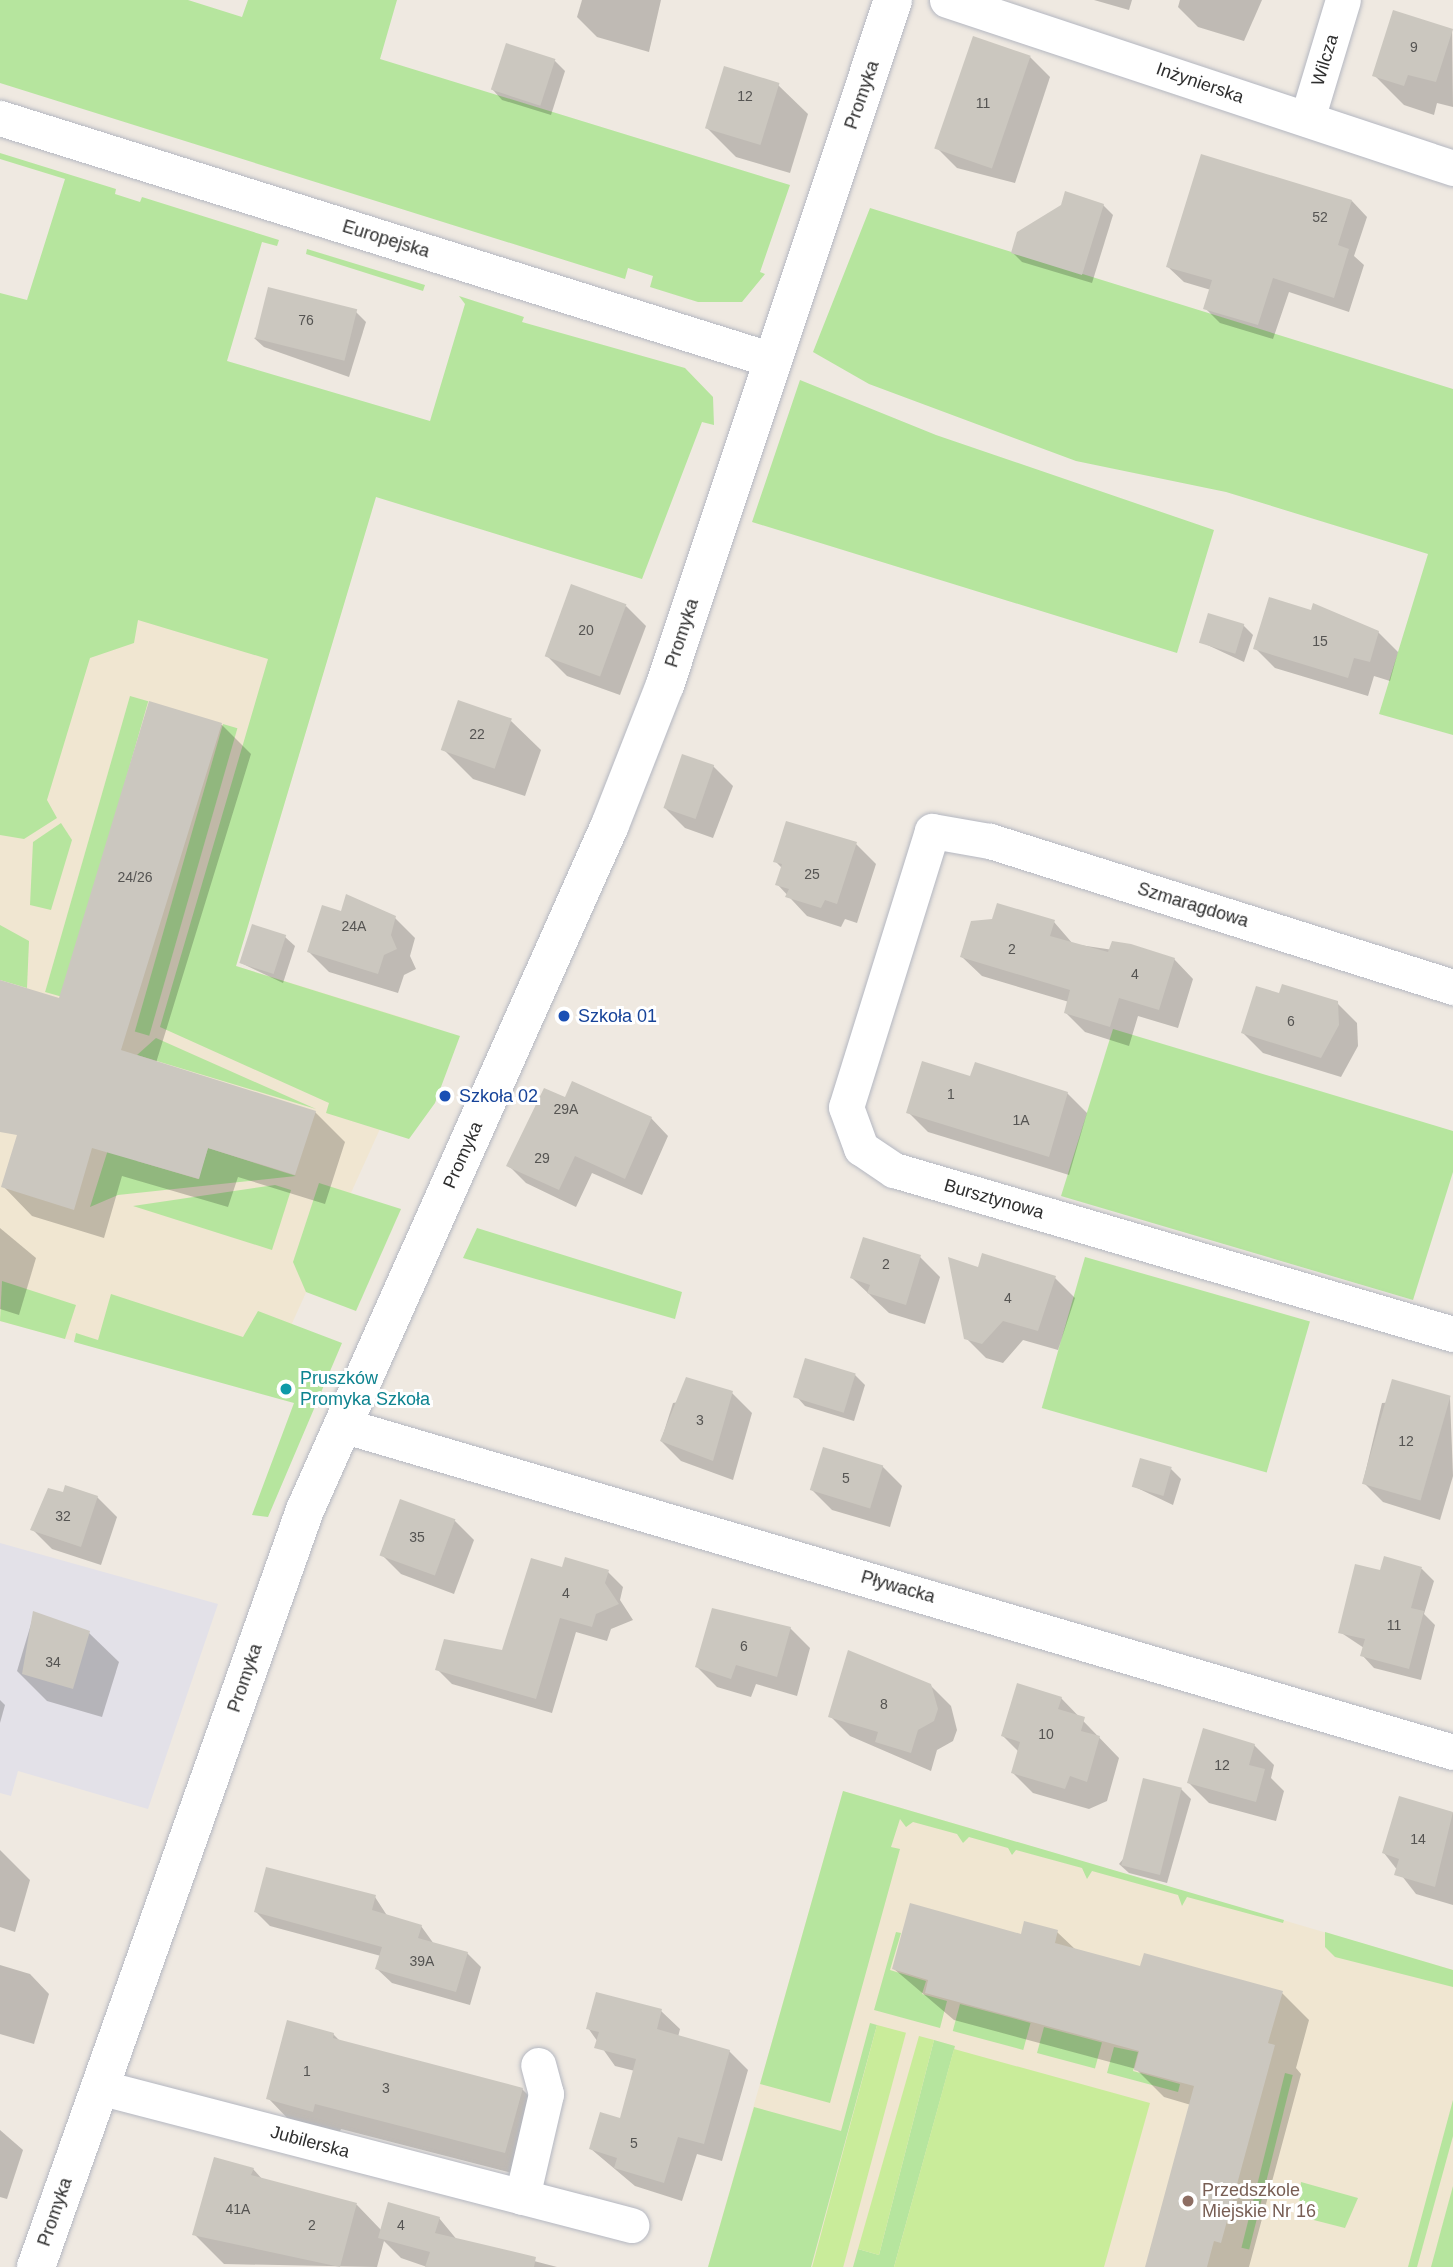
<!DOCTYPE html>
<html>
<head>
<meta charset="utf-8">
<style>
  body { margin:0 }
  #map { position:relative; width:1453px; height:2267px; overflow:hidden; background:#efe9e1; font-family:Arial,sans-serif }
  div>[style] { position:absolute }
  .industrial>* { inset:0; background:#e3e1e8 }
  .education>* { inset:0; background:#f0e6d1 }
  .green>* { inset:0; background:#b6e59e; transform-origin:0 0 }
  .pitch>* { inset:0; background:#c9ec9a; transform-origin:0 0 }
  .shadow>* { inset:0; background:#0003 }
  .building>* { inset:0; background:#cbc7bf; transform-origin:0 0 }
  .roads { filter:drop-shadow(0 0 2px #b4b7c1) drop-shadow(0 0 2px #b4b7c1) }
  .street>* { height:35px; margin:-17.5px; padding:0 17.5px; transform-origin:17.5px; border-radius:17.5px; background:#fff }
  .secondary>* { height:38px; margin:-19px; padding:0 19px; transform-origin:19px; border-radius:19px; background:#fff }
  .dots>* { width:19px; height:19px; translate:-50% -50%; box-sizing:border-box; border:4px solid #fff; border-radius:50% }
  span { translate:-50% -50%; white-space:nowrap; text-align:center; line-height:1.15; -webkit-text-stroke:6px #fff; paint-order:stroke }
  .number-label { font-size:14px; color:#555452 }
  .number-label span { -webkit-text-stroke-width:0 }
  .street-label { font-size:18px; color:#2e2e2e }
  .transit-label { font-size:18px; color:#164399 }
  .left { translate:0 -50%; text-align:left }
  .culture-label { font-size:18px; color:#0d838f }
  .education-label { font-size:18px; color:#785e54 }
</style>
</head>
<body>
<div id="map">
  <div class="industrial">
    <div style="clip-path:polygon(0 1543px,218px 1604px,148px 1809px,18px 1771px,11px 1796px,0 1793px)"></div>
  </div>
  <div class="education">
    <div style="clip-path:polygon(0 384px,376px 496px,236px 966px,427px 1025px,261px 1392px,0 1321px)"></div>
    <div style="clip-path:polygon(843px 1791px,1453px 1970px,1453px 2267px,708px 2267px)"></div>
  </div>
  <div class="green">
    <div style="clip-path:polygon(0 0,188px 0,242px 17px,248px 0,397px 0,380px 59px,790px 185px,760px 272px,765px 274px,742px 302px,698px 302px,650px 287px,653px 276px,628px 268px,625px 279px,0 83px)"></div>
    <div style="clip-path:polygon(0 153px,116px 189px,115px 194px,140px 202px,142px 197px,279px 240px,277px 246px,262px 242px,227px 361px,430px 421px,465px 304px,459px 296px,524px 317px,522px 322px,685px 368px,713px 397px,714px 425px,702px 422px,642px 579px,376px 497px,236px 966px,460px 1036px,435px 1103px,409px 1139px,326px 1113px,329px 1103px,160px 1027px,268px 659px,138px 620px,134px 643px,90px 658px,47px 800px,57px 818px,24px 839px,0 835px,0 293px,27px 300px,65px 179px,0 159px)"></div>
    <div style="clip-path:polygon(870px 208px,1453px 389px,1453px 735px,1379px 714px,1428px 554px,1226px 492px,1076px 461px,869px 384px,813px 352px)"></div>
    <div style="clip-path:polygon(307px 249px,425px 285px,423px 291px,306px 254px)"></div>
    <div style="clip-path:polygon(800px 380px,936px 435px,1214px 530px,1177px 653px,752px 522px)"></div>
    <div style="left:130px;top:696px;width:19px;height:308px;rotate:16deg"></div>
    <div style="left:223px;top:724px;width:15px;height:320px;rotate:16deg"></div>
    <div style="clip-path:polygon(61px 823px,72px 840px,51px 910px,30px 905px,33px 842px)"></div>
    <div style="clip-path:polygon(0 925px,29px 941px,27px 988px,0 980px)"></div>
    <div style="clip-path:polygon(1113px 1029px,1453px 1131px,1453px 1172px,1413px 1300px,1061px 1196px)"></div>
    <div style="clip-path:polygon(156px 1038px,316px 1109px,137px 1055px)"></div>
    <div style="clip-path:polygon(117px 1121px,137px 1161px,198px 1179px,208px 1148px,296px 1176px,118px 1195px,90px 1207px)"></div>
    <div style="clip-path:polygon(319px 1183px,401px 1209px,356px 1311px,306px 1292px,293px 1262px)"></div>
    <div style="clip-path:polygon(275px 1185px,291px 1190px,272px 1250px,133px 1206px)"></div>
    <div style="clip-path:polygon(477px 1228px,682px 1292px,675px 1319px,463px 1258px)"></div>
    <div style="left:1085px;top:1257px;width:234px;height:157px;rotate:16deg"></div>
    <div style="clip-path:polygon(2px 1281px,76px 1305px,65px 1339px,0 1321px)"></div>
    <div style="clip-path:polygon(111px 1294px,243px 1337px,258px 1311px,342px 1343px,268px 1517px,252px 1515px,294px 1403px,74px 1342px,76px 1333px,98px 1340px)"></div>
    <div style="clip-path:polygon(843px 1791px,1284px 1920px,1283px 1923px,1187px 1897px,1182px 1906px,1178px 1895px,1092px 1871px,1087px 1879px,1082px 1868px,1016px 1850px,1012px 1855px,1008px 1848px,969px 1837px,963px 1843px,957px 1834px,913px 1822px,906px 1827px,900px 1819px,891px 1847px,900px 1849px,830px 2103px,760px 2084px)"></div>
    <div style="clip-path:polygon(896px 1932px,901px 1933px,890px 1970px,926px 1981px,922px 1994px,947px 2001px,940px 2028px,874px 2010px)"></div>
    <div style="clip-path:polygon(1325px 1932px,1453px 1970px,1453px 1987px,1335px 1957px,1325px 1947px)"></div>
    <div style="left:960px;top:2004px;width:73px;height:28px;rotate:15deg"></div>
    <div style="clip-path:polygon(870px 2023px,877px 2025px,811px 2267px,708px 2267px,754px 2107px,841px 2131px)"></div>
    <div style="left:1044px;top:2027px;width:60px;height:27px;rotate:15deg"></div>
    <div style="clip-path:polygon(934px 2040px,955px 2046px,894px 2267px,853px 2267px,858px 2249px,879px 2255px)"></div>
    <div style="clip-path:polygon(1114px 2047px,1138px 2052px,1133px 2071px,1180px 2084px,1178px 2092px,1107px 2073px)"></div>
    <div style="left:1285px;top:2073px;width:8px;height:180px;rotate:14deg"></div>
    <div style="clip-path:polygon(1453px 2100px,1453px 2136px,1417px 2267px,1408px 2267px)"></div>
    <div style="clip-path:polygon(1301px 2182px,1358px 2198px,1345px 2228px,1298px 2216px)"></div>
    <div style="clip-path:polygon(1453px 2186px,1453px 2267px,1431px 2267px)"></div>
  </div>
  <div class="pitch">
    <div style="left:877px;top:2025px;width:30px;height:251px;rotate:15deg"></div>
    <div style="clip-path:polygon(919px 2036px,934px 2040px,879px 2255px,858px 2249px)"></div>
    <div style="clip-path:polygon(954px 2049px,1150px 2103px,1104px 2267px,894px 2267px)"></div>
  </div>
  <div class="shadow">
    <div style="clip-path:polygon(582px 0,661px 0,649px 52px,597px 37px,577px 17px)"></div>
    <div style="clip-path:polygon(1094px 0,1132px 0,1129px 10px)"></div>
    <div style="clip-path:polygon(1180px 0,1262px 0,1244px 41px,1198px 27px,1178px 7px)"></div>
    <div style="clip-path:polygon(1452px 31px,1453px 107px,1437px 103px,1434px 115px,1404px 105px,1374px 75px)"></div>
    <div style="clip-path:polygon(507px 45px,555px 61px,565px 71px,551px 115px,502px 100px,493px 90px)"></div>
    <div style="clip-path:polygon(1030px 57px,1050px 77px,1015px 183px,957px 168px,937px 148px)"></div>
    <div style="clip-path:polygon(778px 85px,808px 114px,790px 173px,736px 157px,706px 127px)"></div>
    <div style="clip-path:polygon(1352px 201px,1367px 217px,1354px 256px,1364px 265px,1349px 312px,1289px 292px,1273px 339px,1220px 323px,1205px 308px,1211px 290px,1184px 282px,1168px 267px)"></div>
    <div style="clip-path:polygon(1103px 205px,1113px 215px,1092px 283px,1022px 262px,1013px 253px)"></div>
    <div style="clip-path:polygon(356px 312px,366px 322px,349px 377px,264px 347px,254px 338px)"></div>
    <div style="clip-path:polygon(626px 606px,646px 626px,620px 695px,567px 676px,547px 656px)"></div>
    <div style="clip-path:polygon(1243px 625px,1253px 635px,1244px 662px,1201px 642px)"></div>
    <div style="clip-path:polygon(1378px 632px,1398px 652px,1390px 681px,1374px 676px,1368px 696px,1275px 668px,1255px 648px)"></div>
    <div style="clip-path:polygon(150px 704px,222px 725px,251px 754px,156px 1063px,315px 1112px,345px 1142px,325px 1204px,238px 1177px,228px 1207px,122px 1176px,104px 1238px,32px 1216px,3px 1186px,20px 1129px,0 1123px,0 981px,60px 1000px)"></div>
    <div style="clip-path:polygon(511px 721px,541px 750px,525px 796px,473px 779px,443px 749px)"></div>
    <div style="clip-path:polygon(713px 766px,733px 786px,713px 838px,685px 828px,665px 808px)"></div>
    <div style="clip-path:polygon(856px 844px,876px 864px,857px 923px,845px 919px,841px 927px,807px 916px,777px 884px,782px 868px,775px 861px)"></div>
    <div style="clip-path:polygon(342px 913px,395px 918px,415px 938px,410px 956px,416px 969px,404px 975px,398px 993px,329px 972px,309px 952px)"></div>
    <div style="clip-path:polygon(994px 920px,1054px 922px,1073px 944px,1174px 959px,1193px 979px,1178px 1028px,1138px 1016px,1129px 1046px,1085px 1032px,1066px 1013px,1069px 1002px,982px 976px,962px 957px)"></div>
    <div style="clip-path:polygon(285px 937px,295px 946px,283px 983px,241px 963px)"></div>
    <div style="clip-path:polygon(1280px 995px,1337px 1003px,1357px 1023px,1358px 1046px,1341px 1077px,1263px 1053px,1243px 1033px)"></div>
    <div style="clip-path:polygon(1067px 1093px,1087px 1113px,1069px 1175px,928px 1132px,908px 1112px)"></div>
    <div style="clip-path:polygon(566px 1100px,651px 1118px,668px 1136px,642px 1195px,592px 1173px,576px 1207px,526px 1183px,509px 1166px)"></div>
    <div style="clip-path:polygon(0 1228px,36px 1258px,19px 1315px,0 1309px)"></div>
    <div style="clip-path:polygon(920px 1257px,940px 1277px,925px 1324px,889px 1313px,852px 1278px)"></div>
    <div style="clip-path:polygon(979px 1269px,1055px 1278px,1075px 1298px,1058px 1350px,1023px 1340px,1003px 1363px,986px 1358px,966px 1338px)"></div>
    <div style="clip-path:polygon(855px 1375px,865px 1385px,854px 1421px,805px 1406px,796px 1396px)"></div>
    <div style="clip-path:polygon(732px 1393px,752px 1413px,733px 1480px,681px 1461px,661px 1441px,673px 1403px)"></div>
    <div style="clip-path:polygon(1450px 1398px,1453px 1476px,1440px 1520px,1383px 1502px,1363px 1482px,1382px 1403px)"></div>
    <div style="clip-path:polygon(882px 1466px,902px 1486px,890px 1527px,832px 1510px,812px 1490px)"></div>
    <div style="clip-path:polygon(1171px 1469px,1181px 1479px,1173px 1505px,1133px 1486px)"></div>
    <div style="clip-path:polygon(97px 1497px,117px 1517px,101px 1565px,52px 1549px,32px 1529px)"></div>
    <div style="clip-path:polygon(454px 1520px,474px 1540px,454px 1594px,401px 1574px,381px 1554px)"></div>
    <div style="clip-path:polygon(563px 1569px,608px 1572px,623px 1587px,620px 1600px,633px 1620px,611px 1629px,607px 1641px,576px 1632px,552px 1713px,452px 1684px,437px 1669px,503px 1652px)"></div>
    <div style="clip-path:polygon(1422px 1569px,1434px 1581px,1424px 1614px,1435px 1625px,1421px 1680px,1374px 1668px,1362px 1655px,1364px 1648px,1340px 1632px,1381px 1572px)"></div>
    <div style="clip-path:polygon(34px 1614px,89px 1633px,119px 1662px,102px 1717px,47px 1701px,17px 1671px)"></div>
    <div style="clip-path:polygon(790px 1628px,810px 1648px,797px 1696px,756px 1684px,751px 1697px,717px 1687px,697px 1667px)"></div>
    <div style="clip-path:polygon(930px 1685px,951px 1706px,957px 1730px,953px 1741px,937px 1750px,931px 1771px,850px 1736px,830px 1716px)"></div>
    <div style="clip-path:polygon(1061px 1698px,1119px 1758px,1107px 1801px,1089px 1809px,1033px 1793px,1013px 1773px,1019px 1752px,1003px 1736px)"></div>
    <div style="clip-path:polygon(0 1700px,5px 1705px,0 1723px)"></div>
    <div style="clip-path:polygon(1254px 1745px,1274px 1765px,1271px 1778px,1284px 1791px,1276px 1821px,1209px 1803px,1189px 1783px)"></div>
    <div style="clip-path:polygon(1181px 1789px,1191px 1799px,1167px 1883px,1129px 1873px,1119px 1864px)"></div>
    <div style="clip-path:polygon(1400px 1798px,1453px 1813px,1453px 1905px,1416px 1894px,1384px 1853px)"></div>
    <div style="clip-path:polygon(0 1850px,30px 1880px,15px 1932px,0 1927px)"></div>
    <div style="clip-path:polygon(375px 1897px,388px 1917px,421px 1926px,434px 1944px,467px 1953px,481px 1967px,470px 2005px,392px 1983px,377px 1969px,381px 1956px,270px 1926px,256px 1912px)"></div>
    <div style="clip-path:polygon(1057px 1932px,1076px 1950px,1141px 1969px,1282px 1993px,1309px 2020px,1296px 2068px,1301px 2074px,1249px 2267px,1146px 2267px,1191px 2105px,1164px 2097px,1136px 2069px,954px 2020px,894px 1969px)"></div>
    <div style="clip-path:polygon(0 1965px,30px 1974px,49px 1994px,34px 2044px,0 2034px)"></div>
    <div style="clip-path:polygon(661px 2011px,680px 2029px,678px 2037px,729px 2051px,748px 2070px,722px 2161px,697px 2154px,682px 2201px,635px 2186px,591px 2149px,621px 2120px,635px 2071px,615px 2066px,588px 2028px)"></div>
    <div style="clip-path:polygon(333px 2034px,341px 2042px,522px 2089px,548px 2115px,531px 2178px,341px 2129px,338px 2136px,293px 2124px,268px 2098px)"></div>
    <div style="clip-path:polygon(0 2130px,23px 2150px,7px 2199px,0 2197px)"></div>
    <div style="clip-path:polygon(253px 2169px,263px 2180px,357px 2205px,382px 2231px,439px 2218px,458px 2241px,557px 2267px,427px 2267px,401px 2258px,384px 2241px,377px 2267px,224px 2264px,194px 2234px)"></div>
  </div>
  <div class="building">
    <div style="clip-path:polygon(1393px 10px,1453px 29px,1436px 82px,1408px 75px,1404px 86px,1372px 76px)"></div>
    <div style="left:973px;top:36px;width:61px;height:119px;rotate:19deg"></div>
    <div style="left:506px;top:43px;width:52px;height:49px;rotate:18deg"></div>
    <div style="left:724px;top:66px;width:58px;height:65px;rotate:17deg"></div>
    <div style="clip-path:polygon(1201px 154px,1352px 200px,1338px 245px,1349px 249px,1334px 298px,1273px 278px,1258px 325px,1203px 309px,1212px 280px,1166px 267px)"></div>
    <div style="clip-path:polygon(1065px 191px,1104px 204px,1082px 275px,1011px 253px,1017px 232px,1061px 205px)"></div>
    <div style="left:268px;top:287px;width:92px;height:53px;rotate:14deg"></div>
    <div style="left:571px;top:584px;width:59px;height:77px;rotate:20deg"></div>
    <div style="clip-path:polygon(1269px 597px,1311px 610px,1313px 603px,1379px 631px,1370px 662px,1354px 658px,1348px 678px,1253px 649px)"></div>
    <div style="left:1208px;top:613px;width:38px;height:31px;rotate:17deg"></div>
    <div style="left:458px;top:700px;width:57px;height:53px;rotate:19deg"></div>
    <div style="clip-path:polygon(149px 701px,222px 723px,121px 1050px,316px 1111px,295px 1175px,208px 1148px,199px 1179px,92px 1148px,74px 1210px,1px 1187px,17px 1135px,0 1132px,0 980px,59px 998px)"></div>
    <div style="left:682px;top:754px;width:34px;height:57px;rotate:19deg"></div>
    <div style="clip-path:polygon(786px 821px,857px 842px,837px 904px,825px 900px,821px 908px,785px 897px,789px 889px,775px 885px,782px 864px,773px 862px)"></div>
    <div style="clip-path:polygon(346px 894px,396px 916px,391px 935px,397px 949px,384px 955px,378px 974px,307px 952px,322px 905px,341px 911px)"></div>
    <div style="clip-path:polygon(997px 903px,1055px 920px,1050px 936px,1108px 952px,1112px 941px,1131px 944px,1175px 958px,1159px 1010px,1119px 998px,1110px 1027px,1064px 1013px,1070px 990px,960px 957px,971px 921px,992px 919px)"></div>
    <div style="left:252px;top:924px;width:36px;height:41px;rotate:18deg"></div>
    <div style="clip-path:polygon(1282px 984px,1338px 1001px,1339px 1025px,1321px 1058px,1241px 1033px,1256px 986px,1279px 993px)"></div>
    <div style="clip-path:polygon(922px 1061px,970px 1076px,975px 1062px,1068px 1092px,1049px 1157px,906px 1113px)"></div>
    <div style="clip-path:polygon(572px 1081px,652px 1117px,625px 1179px,575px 1156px,559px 1190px,506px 1166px,544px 1088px,565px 1097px)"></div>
    <div style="clip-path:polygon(863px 1237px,921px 1255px,906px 1305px,867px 1293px,870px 1285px,850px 1278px)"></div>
    <div style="clip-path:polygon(982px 1253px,1056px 1276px,1038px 1331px,1003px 1321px,982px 1344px,964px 1339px,948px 1257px,978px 1267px)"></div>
    <div style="left:805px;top:1358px;width:53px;height:41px;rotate:17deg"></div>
    <div style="clip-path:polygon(686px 1377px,733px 1391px,713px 1461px,660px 1441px)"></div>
    <div style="left:1392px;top:1379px;width:61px;height:109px;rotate:16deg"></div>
    <div style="left:823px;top:1447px;width:63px;height:45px;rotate:17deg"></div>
    <div style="left:1140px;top:1458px;width:33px;height:30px;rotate:16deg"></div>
    <div style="clip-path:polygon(65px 1485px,98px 1496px,81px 1547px,30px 1530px,48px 1488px,63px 1492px)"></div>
    <div style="left:400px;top:1499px;width:59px;height:60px;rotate:20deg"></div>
    <div style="clip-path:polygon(1384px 1556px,1422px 1567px,1411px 1608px,1424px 1611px,1409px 1669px,1360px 1656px,1365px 1639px,1338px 1633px,1355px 1564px,1380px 1570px)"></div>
    <div style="clip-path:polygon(565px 1557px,609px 1570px,605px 1583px,619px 1604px,596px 1614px,592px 1627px,560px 1618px,536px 1699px,435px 1670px,444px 1639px,502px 1650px,531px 1558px,562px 1567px)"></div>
    <div style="clip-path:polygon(712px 1608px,791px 1627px,777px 1677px,736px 1665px,731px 1679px,695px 1667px)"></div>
    <div style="clip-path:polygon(33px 1611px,90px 1631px,73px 1689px,22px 1674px)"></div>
    <div style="clip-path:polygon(848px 1650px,931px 1684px,938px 1709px,934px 1721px,918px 1730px,911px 1753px,875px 1742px,878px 1732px,828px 1717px)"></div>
    <div style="clip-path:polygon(1017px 1683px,1062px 1697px,1058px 1709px,1085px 1717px,1081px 1731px,1100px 1736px,1087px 1782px,1070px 1776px,1065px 1789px,1011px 1773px,1020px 1742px,1001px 1736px)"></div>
    <div style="clip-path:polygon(1203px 1728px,1255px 1744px,1249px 1765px,1265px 1769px,1256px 1802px,1187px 1783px)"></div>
    <div style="left:1143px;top:1778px;width:40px;height:90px;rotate:14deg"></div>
    <div style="clip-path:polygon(1399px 1796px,1453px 1812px,1435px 1887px,1394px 1875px,1399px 1859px,1382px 1853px)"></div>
    <div style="clip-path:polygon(266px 1867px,376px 1895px,372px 1910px,422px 1925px,418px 1938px,468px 1952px,456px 1992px,375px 1969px,382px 1947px,254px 1912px)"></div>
    <div style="clip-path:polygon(910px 1903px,1021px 1934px,1024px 1921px,1058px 1930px,1055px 1943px,1140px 1966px,1144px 1953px,1283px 1991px,1268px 2043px,1275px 2045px,1221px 2243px,1214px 2241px,1207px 2267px,1145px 2267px,1194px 2086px,1134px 2070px,1139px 2051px,925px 1993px,928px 1980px,892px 1969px)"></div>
    <div style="clip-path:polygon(596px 1992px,662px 2009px,657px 2029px,730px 2050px,704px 2144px,678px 2137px,664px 2183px,614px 2168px,617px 2158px,589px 2149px,600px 2112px,620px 2118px,636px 2059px,594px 2048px,599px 2032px,586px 2029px)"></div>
    <div style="clip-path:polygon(287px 2020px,334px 2033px,333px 2038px,523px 2088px,505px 2153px,315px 2104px,313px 2112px,266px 2099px)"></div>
    <div style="clip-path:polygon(214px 2157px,254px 2168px,251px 2175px,357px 2203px,340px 2267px,192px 2235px)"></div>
    <div style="clip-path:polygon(388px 2202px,440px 2217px,435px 2233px,536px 2257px,534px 2267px,425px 2267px,430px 2252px,378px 2238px)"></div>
  </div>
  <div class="roads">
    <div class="street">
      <div style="left:947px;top:0;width:533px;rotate:18.37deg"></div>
      <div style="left:0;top:118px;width:809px;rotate:17.4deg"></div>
      <div style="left:1307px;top:119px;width:124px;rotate:-73.2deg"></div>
      <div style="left:1453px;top:987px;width:486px;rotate:-162.5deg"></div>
      <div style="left:989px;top:841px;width:58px;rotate:-170deg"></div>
      <div style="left:932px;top:831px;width:289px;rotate:107.3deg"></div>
      <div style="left:846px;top:1107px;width:44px;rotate:69.9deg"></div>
      <div style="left:861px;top:1148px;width:40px;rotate:34deg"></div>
      <div style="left:894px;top:1170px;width:583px;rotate:16.35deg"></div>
      <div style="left:342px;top:1425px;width:1158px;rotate:16.4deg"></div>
      <div style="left:99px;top:2087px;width:550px;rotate:14.54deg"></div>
      <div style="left:522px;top:2197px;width:106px;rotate:-76.9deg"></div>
      <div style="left:546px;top:2094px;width:30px;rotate:-105deg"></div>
    </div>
    <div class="secondary">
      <div style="left:36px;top:2267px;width:803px;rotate:-70.44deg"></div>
      <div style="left:305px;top:1510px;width:750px;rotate:-66deg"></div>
      <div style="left:610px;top:825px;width:150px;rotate:-68.6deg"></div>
      <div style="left:665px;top:685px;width:722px;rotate:-71.59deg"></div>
    </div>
  </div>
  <div class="dots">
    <div style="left:564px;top:1016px;background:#1a4fb4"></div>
    <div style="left:445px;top:1096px;background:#1a4fb4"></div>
    <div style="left:286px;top:1389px;background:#0f9aa8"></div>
    <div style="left:1188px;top:2201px;background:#8d6e63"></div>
  </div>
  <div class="number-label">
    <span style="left:1414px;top:47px">9</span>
    <span style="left:745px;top:96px">12</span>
    <span style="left:983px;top:103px">11</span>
    <span style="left:1320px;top:217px">52</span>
    <span style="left:306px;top:320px">76</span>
    <span style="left:586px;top:630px">20</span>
    <span style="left:1320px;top:641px">15</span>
    <span style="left:477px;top:734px">22</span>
    <span style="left:812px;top:874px">25</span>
    <span style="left:135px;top:877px">24/26</span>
    <span style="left:354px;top:926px">24A</span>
    <span style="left:1012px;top:949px">2</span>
    <span style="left:1135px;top:974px">4</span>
    <span style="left:1291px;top:1021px">6</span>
    <span style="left:951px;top:1094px">1</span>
    <span style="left:566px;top:1109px">29A</span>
    <span style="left:1021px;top:1120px">1A</span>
    <span style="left:542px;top:1158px">29</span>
    <span style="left:886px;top:1264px">2</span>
    <span style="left:1008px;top:1298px">4</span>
    <span style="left:700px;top:1420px">3</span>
    <span style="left:1406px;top:1441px">12</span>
    <span style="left:846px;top:1478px">5</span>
    <span style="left:63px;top:1516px">32</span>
    <span style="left:417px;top:1537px">35</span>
    <span style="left:566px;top:1593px">4</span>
    <span style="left:1394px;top:1625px">11</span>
    <span style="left:744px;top:1646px">6</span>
    <span style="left:53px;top:1662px">34</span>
    <span style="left:884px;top:1704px">8</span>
    <span style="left:1046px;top:1734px">10</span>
    <span style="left:1222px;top:1765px">12</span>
    <span style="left:1418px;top:1839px">14</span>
    <span style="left:422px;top:1961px">39A</span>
    <span style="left:307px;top:2071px">1</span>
    <span style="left:386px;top:2088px">3</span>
    <span style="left:634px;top:2143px">5</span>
    <span style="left:238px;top:2209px">41A</span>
    <span style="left:312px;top:2225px">2</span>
    <span style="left:401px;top:2225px">4</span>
  </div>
  <div class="street-label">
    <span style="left:1325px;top:60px;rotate:-73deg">Wilcza</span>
    <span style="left:1200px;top:83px;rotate:19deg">Inżynierska</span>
    <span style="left:862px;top:95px;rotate:-71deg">Promyka</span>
    <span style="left:386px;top:239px;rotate:17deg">Europejska</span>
    <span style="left:682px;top:633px;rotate:-72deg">Promyka</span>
    <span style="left:1193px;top:905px;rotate:17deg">Szmaragdowa</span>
    <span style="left:463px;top:1155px;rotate:-66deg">Promyka</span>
    <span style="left:994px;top:1199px;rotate:16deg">Bursztynowa</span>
    <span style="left:898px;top:1587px;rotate:16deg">Pływacka</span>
    <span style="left:245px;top:1678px;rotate:-71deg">Promyka</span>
    <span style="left:310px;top:2142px;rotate:15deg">Jubilerska</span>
    <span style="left:55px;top:2212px;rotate:-71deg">Promyka</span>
  </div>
  <div class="transit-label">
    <span class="left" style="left:578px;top:1016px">Szkoła 01</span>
    <span class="left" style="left:459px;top:1096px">Szkoła 02</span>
  </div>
  <div class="culture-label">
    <span class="left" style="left:300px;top:1389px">Pruszków<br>Promyka Szkoła</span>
  </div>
  <div class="education-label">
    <span class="left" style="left:1202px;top:2201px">Przedszkole<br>Miejskie Nr 16</span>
  </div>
</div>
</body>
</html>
